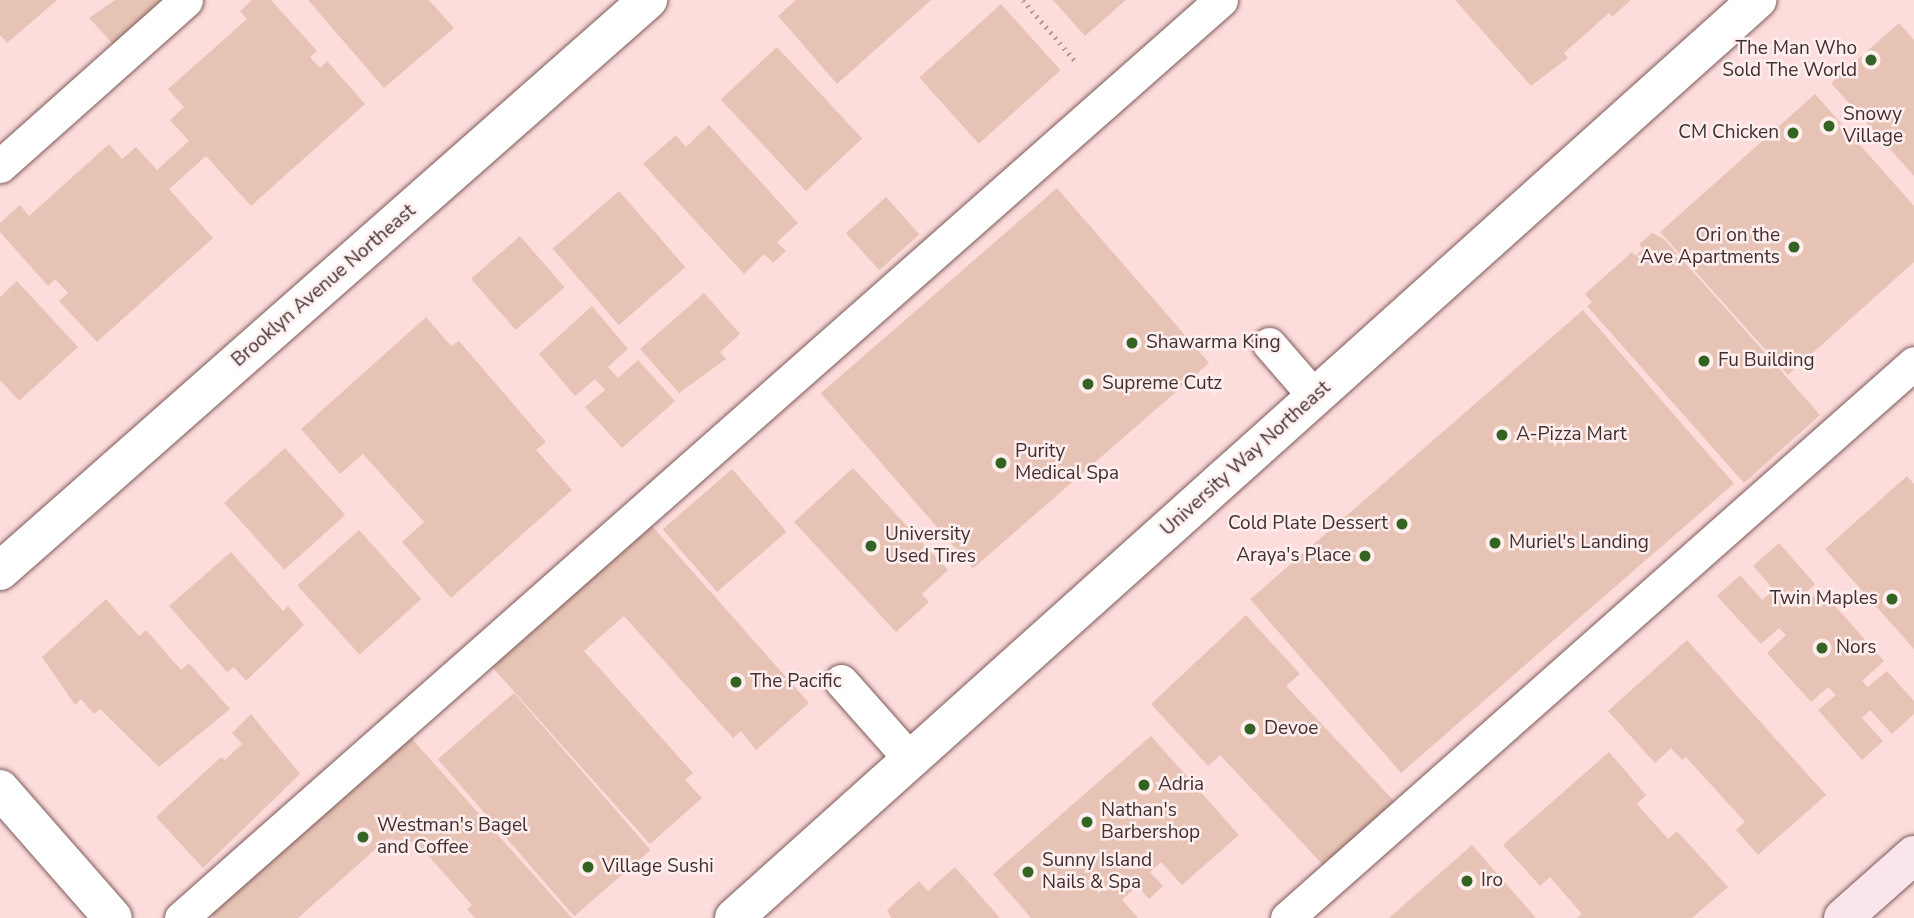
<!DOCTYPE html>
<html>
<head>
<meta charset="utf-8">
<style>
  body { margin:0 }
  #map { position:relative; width:1914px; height:918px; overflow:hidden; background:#fddcdc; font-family:"Nunito Sans",sans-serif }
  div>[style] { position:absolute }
  .building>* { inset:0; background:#e7c3b5; transform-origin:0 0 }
  .path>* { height:4.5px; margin-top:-2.25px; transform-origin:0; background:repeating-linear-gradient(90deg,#b59b9b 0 2px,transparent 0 7px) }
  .roads { filter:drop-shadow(0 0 2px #7e5b5b) drop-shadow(0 0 2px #7e5b5b) }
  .service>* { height:33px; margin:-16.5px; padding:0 16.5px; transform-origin:16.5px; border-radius:16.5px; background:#fff }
  .minor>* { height:38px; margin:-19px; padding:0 19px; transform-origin:19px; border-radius:19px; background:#fff }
  .tertiary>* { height:38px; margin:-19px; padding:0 19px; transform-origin:19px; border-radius:19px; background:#fff }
  .secondary>* { height:38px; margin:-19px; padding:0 19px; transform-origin:19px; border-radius:19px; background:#fbe5ed }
  .dots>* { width:19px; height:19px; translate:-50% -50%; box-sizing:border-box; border:4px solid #fee; border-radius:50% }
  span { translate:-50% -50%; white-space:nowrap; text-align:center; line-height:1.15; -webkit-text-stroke:5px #fee; paint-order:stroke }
  .poi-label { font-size:19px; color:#403030 }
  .right { translate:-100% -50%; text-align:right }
  .left { translate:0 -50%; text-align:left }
  .street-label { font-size:19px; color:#403030 }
</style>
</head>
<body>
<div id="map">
  <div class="building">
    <div style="clip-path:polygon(0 0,57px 0,7px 43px,0 35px)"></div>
    <div style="clip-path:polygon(115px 0,166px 0,114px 45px,89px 18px)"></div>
    <div style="clip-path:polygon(252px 0,271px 0,317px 51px,310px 57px,320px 68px,327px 61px,365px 104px,251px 206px,206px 156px,169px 189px,213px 238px,97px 342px,59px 301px,68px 293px,55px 279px,48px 286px,0 232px,0 223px,20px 205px,29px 216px,109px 144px,122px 159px,136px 147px,157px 170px,189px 141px,170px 120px,184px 107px,168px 89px,247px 19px,240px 11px)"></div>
    <div style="clip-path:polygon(308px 0,429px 0,454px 28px,384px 88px)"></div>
    <div style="clip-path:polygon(796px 0,931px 0,837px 84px,778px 16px)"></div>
    <div style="clip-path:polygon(1053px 0,1126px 0,1085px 36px)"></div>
    <div style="clip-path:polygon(1455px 0,1631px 0,1612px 17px,1609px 13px,1564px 53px,1568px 58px,1531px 86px)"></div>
    <div style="left:1001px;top:4px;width:89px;height:110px;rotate:48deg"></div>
    <div style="clip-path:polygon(1899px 23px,1914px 40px,1914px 176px,1831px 83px)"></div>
    <div style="left:777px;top:47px;width:125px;height:77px;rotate:47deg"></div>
    <div style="clip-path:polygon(1815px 94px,1914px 206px,1914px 262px,1788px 375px,1660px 232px)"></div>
    <div style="clip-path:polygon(709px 125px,798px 223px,777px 242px,786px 251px,773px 263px,764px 254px,744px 274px,643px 164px,676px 135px,686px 147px)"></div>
    <div style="left:1057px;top:188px;width:232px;height:313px;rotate:49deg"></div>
    <div style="left:619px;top:191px;width:101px;height:88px;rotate:49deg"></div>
    <div style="left:886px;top:197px;width:50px;height:54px;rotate:48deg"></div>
    <div style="clip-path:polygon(1652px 233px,1664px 239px,1820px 415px,1744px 483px,1587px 306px,1592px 302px,1585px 294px,1632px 252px,1635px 256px,1643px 249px,1639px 244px)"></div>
    <div style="left:520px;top:236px;width:68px;height:65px;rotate:49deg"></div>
    <div style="clip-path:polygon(17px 281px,78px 347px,19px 401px,0 380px,0 297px)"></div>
    <div style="clip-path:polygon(704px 293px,740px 334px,720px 352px,726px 359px,679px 393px,640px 349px)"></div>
    <div style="clip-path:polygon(592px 306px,628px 349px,608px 367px,618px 378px,638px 360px,675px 401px,622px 448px,585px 407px,605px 390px,595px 379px,575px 396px,539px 354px)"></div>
    <div style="left:1583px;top:310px;width:230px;height:441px;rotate:49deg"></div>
    <div style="clip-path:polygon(426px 317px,451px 346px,459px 341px,546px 442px,536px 450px,572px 490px,451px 598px,402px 542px,424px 522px,363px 454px,340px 474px,301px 429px)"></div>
    <div style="left:285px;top:448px;width:90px;height:82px;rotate:48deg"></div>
    <div style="clip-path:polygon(853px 468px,948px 570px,922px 594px,929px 602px,896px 632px,794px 522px)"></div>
    <div style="left:732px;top:469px;width:83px;height:92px;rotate:49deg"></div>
    <div style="clip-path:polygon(1907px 476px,1914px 484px,1914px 649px,1825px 549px)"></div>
    <div style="clip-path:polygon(646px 519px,809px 703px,756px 750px,741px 731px,733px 738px,624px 616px,584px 651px,693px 773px,685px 780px,702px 798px,650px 844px,486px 660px)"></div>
    <div style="left:359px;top:530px;width:93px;height:83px;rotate:48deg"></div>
    <div style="clip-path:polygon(1779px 543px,1815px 584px,1794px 603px,1799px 609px,1821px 590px,1884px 661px,1862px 681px,1868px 687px,1887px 671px,1914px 701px,1914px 714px,1892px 734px,1870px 710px,1862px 718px,1883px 741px,1862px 760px,1818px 710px,1836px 695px,1828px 687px,1811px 702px,1767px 653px,1786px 635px,1779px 628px,1761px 644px,1717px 596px,1740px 575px,1762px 600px,1774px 590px,1753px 566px)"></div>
    <div style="clip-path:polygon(231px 552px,283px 611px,288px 606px,304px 625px,246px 681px,234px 667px,227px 672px,169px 606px)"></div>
    <div style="clip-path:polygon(106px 599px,139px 636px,146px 630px,181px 670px,189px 663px,230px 709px,159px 767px,100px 709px,94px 714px,81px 699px,75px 705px,42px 657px)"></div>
    <div style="clip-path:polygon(1246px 615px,1300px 674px,1286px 686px,1395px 802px,1325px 867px,1220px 755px,1208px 766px,1151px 704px)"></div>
    <div style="clip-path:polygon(1687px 640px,1826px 795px,1758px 855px,1736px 830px,1745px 822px,1686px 757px,1682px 760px,1671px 748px,1655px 763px,1608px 711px)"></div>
    <div style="left:514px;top:693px;width:208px;height:101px;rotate:49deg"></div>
    <div style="clip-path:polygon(251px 714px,300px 774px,203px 868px,156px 817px,221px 757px,225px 760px,242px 744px,232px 733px)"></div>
    <div style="clip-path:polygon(405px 731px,572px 918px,475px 918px,467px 909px,472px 905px,416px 842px,387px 839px,298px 918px,214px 918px,206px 909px)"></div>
    <div style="clip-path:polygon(1151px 736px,1239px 835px,1182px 885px,1161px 862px,1150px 872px,1163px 886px,1149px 899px,1137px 886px,1122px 900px,1138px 918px,1031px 918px,993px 874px)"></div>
    <div style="clip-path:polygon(1609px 752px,1646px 795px,1637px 804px,1668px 839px,1677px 831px,1728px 887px,1692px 918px,1577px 918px,1582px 914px,1550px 877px,1540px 886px,1503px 845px)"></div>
    <div style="clip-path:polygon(1472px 845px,1536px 918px,1389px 918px)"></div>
    <div style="clip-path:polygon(955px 867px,1000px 918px,891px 918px,887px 910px,919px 881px,928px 891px)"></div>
  </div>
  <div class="path">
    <div style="left:1023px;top:0;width:83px;rotate:49.4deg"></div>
  </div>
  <div class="roads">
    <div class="service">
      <div style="left:0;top:166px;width:249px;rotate:-41.7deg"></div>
      <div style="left:1269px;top:344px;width:70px;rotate:49deg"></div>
      <div style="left:841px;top:681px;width:106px;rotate:48.5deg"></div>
      <div style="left:181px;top:918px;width:1387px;rotate:-41.43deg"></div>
      <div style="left:1287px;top:918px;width:837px;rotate:-41.51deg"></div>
    </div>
    <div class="minor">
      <div style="left:0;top:789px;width:171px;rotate:48.8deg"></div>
    </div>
    <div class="tertiary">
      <div style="left:0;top:571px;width:864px;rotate:-41.39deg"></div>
      <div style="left:734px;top:918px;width:1375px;rotate:-41.9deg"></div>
    </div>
    <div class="secondary">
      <div style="left:1843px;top:918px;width:95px;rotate:-41.6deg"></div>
    </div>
  </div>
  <div class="dots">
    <div style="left:1871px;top:60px;background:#346424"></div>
    <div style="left:1829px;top:126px;background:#346424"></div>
    <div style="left:1793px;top:133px;background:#346424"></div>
    <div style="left:1794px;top:247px;background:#346424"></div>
    <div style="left:1132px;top:343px;background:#346424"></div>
    <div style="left:1704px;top:361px;background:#346424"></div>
    <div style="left:1088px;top:384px;background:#346424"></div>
    <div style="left:1502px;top:435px;background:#346424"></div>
    <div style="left:1001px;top:463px;background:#346424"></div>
    <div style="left:1402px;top:524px;background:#346424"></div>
    <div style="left:1495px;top:543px;background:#346424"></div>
    <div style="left:871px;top:546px;background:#346424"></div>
    <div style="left:1365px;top:556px;background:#346424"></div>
    <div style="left:1892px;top:599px;background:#346424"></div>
    <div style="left:1822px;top:648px;background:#346424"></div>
    <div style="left:736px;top:682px;background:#346424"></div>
    <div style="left:1250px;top:729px;background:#346424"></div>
    <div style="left:1144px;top:785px;background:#346424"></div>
    <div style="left:1087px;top:822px;background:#346424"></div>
    <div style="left:363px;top:837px;background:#346424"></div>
    <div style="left:588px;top:867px;background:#346424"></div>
    <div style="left:1028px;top:872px;background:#346424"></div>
    <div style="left:1467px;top:881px;background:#346424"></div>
  </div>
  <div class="poi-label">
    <span class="right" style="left:1857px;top:60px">The Man Who<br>Sold The World</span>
    <span class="left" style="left:1843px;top:126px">Snowy<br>Village</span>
    <span class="right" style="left:1779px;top:133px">CM Chicken</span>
    <span class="right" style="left:1780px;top:247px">Ori on the<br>Ave Apartments</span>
    <span class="left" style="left:1146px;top:343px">Shawarma King</span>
    <span class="left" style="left:1718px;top:361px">Fu Building</span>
    <span class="left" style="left:1102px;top:384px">Supreme Cutz</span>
    <span class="left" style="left:1516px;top:435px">A-Pizza Mart</span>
    <span class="left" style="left:1015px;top:463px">Purity<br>Medical Spa</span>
    <span class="right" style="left:1388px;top:524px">Cold Plate Dessert</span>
    <span class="left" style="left:885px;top:546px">University<br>Used Tires</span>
    <span class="left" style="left:1509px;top:543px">Muriel's Landing</span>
    <span class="right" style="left:1351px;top:556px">Araya's Place</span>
    <span class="right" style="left:1878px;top:599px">Twin Maples</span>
    <span class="left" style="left:1836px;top:648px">Nors</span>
    <span class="left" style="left:750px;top:682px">The Pacific</span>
    <span class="left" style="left:1264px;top:729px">Devoe</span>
    <span class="left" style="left:1158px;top:785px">Adria</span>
    <span class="left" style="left:1101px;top:822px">Nathan's<br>Barbershop</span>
    <span class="left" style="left:377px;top:837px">Westman's Bagel<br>and Coffee</span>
    <span class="left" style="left:1042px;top:872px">Sunny Island<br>Nails &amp; Spa</span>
    <span class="left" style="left:602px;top:867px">Village Sushi</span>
    <span class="left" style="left:1481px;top:881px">Iro</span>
  </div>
  <div class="street-label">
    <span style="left:324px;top:286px;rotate:-41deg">Brooklyn Avenue Northeast</span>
    <span style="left:1246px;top:459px;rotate:-42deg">University Way Northeast</span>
  </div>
</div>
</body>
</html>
